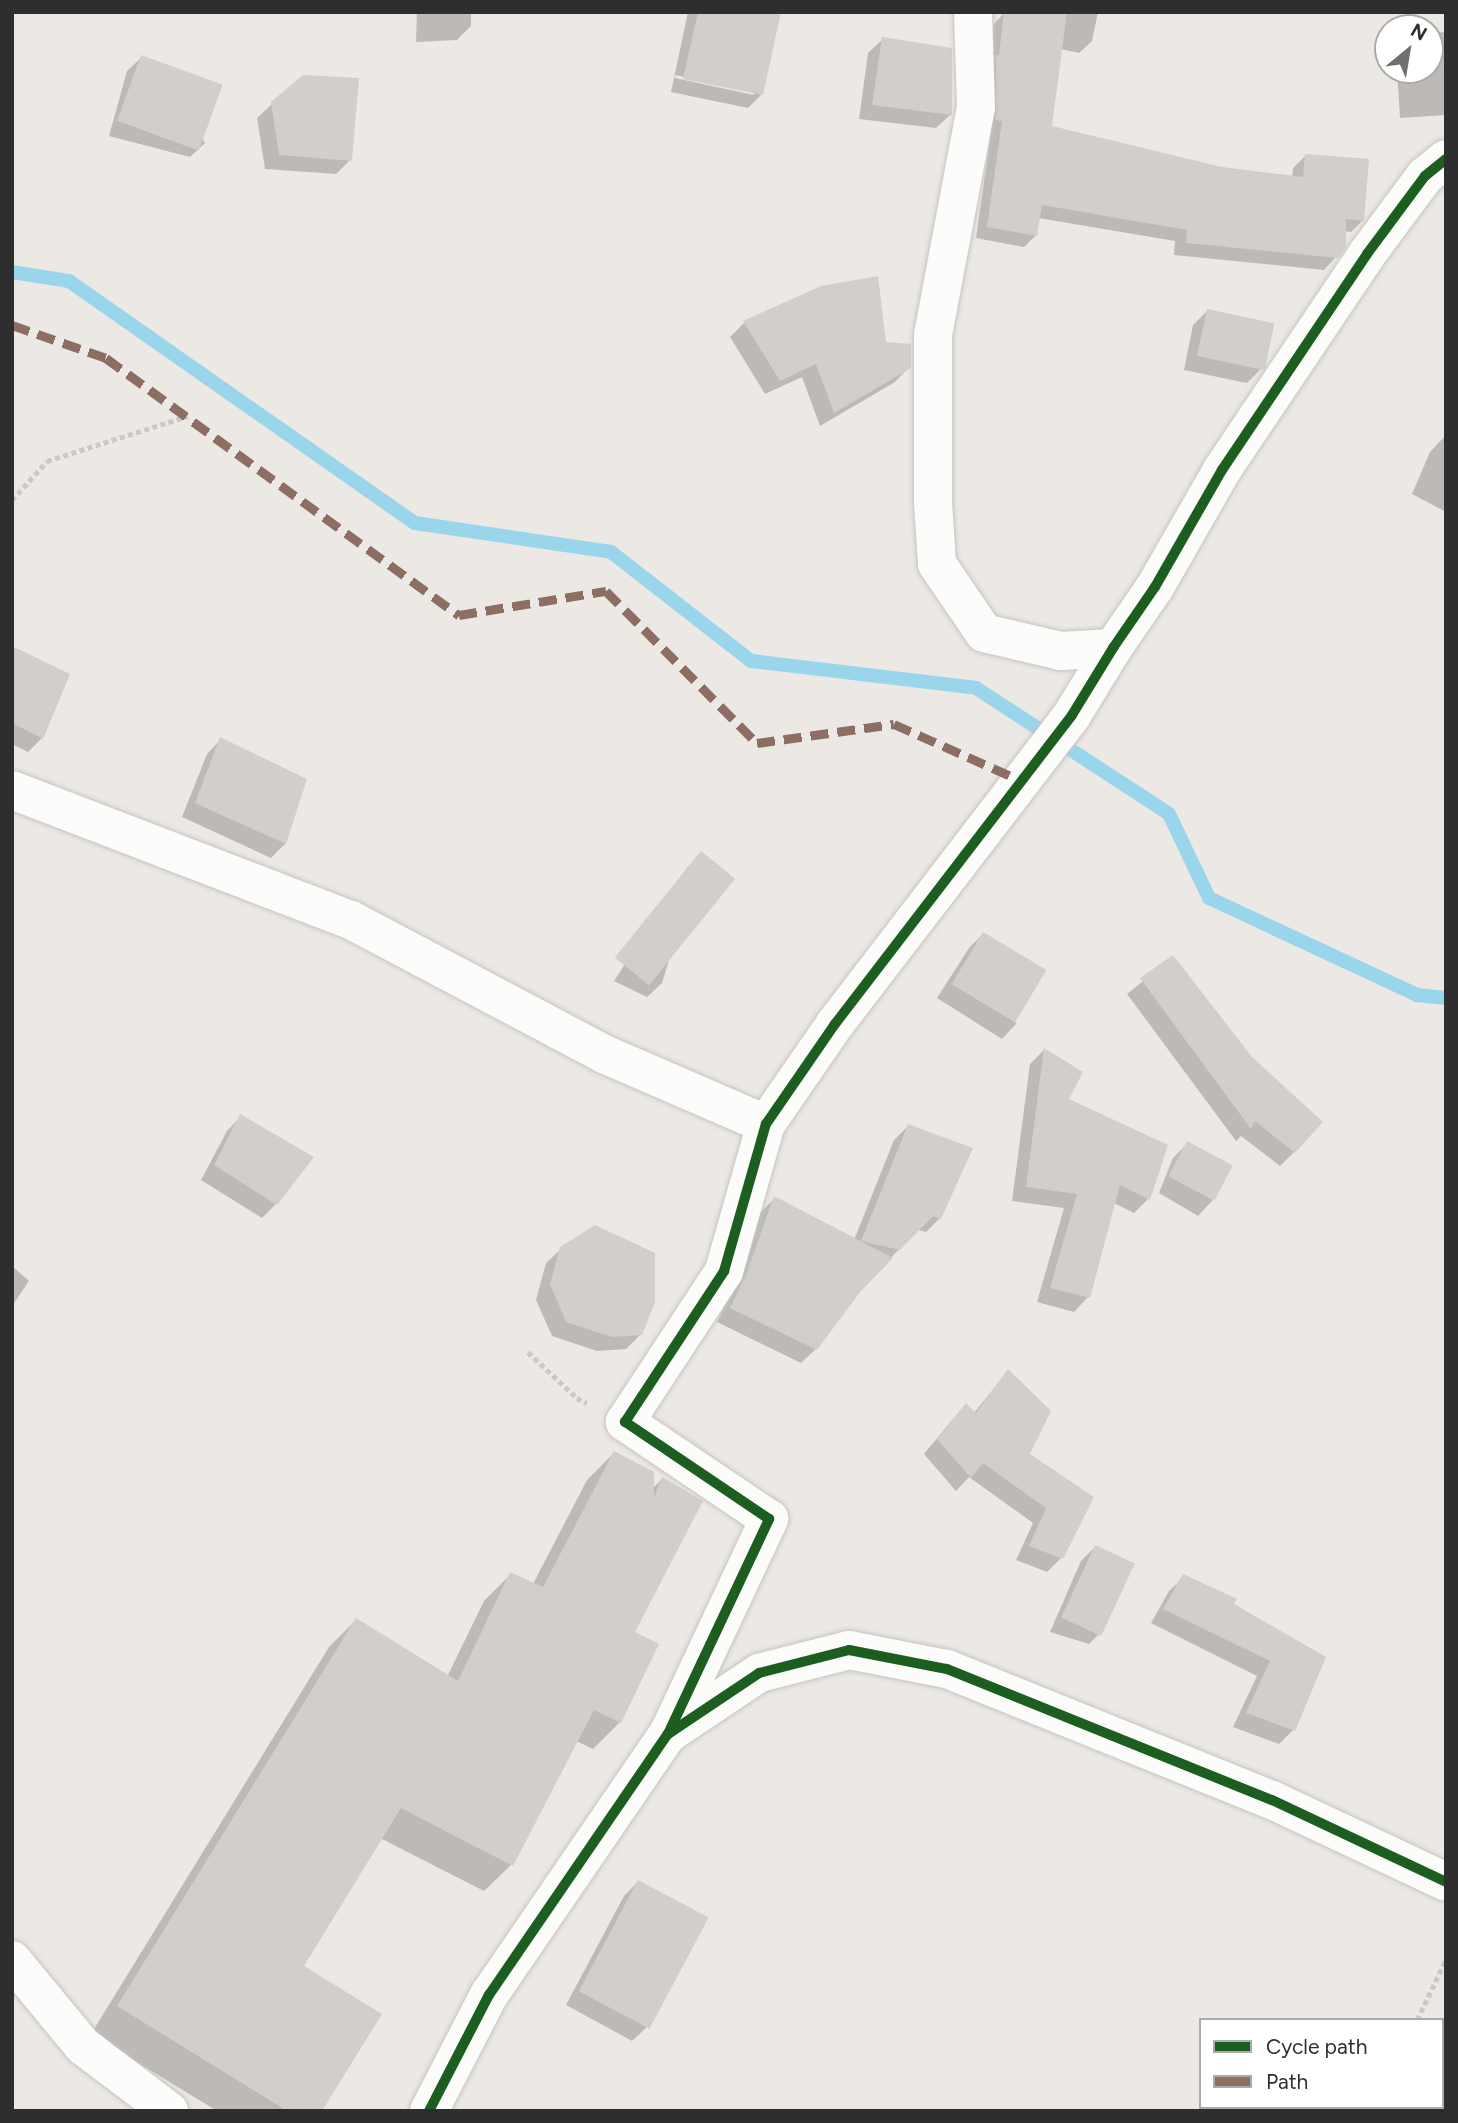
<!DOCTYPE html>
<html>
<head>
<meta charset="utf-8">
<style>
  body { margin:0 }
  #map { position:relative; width:1458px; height:2123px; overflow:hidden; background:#ece8e4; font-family:Figtree,sans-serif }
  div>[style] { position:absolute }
  .shadow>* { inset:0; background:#0003 }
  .stream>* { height:14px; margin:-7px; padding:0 7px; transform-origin:7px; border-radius:7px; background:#99d6ec }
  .building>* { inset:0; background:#d1cecb; transform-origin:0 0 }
  .path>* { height:4.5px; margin-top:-2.25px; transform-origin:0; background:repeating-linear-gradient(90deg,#c9c9c8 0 5px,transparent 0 8.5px) }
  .roads { filter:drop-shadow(0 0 2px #c5c4c5) drop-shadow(0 0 2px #c5c4c5) }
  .minor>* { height:38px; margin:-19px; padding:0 19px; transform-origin:19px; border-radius:19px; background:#fcfcfb }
  .quiet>* { height:9px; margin-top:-4.5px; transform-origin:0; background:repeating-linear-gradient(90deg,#8d6e63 0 18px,transparent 0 27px) }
  .cycleway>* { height:10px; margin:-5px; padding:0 5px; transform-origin:5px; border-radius:5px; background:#1b5e20 }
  span { translate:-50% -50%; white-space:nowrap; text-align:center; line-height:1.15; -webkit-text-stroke:5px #fff; paint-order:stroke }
  .frame { position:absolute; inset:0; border:14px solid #2e2e2e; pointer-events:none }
  .legend { position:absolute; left:1199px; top:2018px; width:245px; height:91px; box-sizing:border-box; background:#fff; border:2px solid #ababab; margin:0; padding:9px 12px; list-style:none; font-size:21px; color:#2e2e2e }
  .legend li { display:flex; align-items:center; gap:14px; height:35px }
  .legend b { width:35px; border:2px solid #ababab }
  .north { position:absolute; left:1374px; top:14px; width:70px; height:70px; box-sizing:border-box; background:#fff; border:2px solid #ababab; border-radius:50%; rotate:30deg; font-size:19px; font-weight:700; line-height:28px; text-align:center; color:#2e2e2e }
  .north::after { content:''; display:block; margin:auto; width:24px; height:32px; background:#706f6e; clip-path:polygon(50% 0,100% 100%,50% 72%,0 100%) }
</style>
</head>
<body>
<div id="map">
  <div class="shadow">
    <div style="clip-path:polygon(417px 12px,471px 12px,471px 26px,457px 40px,416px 42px)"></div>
    <div style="clip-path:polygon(evenodd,688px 12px,779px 12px,761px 95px,748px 108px,671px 92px,688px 12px,675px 75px,754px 92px,754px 95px,675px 78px,675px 75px)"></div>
    <div style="clip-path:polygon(1005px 12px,1098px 12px,1092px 41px,1079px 53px,1060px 49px,1050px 127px,1221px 169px,1292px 178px,1293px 168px,1305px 156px,1363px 220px,1351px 232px,1344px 231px,1336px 257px,1324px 270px,1174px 255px,1175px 241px,1038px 218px,1036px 235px,1024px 247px,976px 238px,991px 132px,988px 65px,993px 25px)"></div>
    <div style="clip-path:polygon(1446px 32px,1446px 115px,1400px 118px,1397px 70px,1430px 70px,1430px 33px)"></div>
    <div style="clip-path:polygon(883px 39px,951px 114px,936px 128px,859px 119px,868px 53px)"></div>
    <div style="clip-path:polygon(142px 57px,205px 143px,190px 157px,109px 136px,127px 71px)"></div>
    <div style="clip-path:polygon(272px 104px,350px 160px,336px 174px,265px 169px,257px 118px)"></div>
    <div style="clip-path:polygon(1207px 311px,1261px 369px,1247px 383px,1184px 370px,1193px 325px)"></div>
    <div style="clip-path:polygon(744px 323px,885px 343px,909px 367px,895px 382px,820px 426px,802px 377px,765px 394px,730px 337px)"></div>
    <div style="clip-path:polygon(1444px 437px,1446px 438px,1446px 512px,1412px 494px,1430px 452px)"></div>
    <div style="clip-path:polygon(12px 648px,42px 738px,28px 752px,12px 744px)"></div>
    <div style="clip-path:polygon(221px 739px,304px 780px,285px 844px,271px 858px,182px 817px,207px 754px)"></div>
    <div style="clip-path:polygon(701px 854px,662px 983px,647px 997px,614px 981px,687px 868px)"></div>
    <div style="clip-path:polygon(983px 934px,1016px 1024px,1002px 1039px,937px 998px,969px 948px)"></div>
    <div style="clip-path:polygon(1173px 957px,1294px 1152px,1280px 1166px,1241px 1136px,1236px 1141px,1127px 994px)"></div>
    <div style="clip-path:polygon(1044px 1050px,1066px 1100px,1148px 1199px,1134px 1213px,1114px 1203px,1088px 1297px,1074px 1312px,1037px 1302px,1064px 1208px,1012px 1201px,1030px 1064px)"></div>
    <div style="clip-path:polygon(241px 1116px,276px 1204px,262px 1218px,201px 1180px,227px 1131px)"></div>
    <div style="clip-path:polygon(908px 1126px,940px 1218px,926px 1232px,918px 1230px,859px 1290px,816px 1349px,801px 1363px,717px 1322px,731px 1293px,760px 1213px,775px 1198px,854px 1240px,894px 1140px)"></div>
    <div style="clip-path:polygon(1188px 1143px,1230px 1166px,1212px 1201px,1198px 1216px,1159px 1193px,1173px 1158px)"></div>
    <div style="clip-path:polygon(561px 1249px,641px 1334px,626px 1349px,597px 1351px,552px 1336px,536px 1300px,546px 1263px)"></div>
    <div style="clip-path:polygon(12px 1266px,29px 1281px,12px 1306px)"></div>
    <div style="clip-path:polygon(1008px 1371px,1028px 1455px,1092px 1497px,1061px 1558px,1047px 1572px,1016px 1560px,1033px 1523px,969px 1477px,956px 1491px,924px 1454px,952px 1420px,974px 1413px)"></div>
    <div style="clip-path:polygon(614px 1453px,652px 1489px,662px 1479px,632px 1632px,620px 1722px,593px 1749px,576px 1741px,511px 1865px,484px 1891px,380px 1838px,301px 1966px,320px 2111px,217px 2111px,91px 2034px,329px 1647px,356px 1620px,447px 1677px,484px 1601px,511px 1574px,533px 1584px,587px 1480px)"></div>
    <div style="clip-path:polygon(1095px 1547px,1103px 1630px,1089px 1644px,1050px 1632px,1081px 1561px)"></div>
    <div style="clip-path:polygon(1184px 1577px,1324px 1658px,1293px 1730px,1279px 1744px,1233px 1727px,1257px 1676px,1151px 1623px,1169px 1591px)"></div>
    <div style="clip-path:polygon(638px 1882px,647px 2027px,632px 2041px,566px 2005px,624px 1896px)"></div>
  </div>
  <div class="stream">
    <div style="left:12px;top:272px;width:58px;rotate:9deg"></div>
    <div style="left:69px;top:281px;width:422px;rotate:35deg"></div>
    <div style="left:415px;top:523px;width:198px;rotate:8.4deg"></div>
    <div style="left:611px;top:552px;width:177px;rotate:37.9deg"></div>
    <div style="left:751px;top:661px;width:227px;rotate:6.8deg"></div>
    <div style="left:976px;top:688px;width:230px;rotate:33.1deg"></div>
    <div style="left:1169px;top:814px;width:93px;rotate:64.5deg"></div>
    <div style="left:1209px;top:898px;width:230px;rotate:25deg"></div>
    <div style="left:1417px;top:995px;width:29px;rotate:6deg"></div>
  </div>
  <div class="building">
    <div style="clip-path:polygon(698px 12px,781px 12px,763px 95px,683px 79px)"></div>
    <div style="clip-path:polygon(1004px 12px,1067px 12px,1052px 126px,1222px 167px,1303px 177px,1305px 154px,1369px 159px,1364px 221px,1346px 219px,1346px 247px,1338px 258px,1186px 243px,1187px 230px,1042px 205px,1037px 236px,987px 227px,1002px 121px,996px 120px,996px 55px,999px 55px)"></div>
    <div style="clip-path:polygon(882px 37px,952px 48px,952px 115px,872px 105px)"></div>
    <div style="left:141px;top:55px;width:87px;height:70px;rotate:20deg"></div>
    <div style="clip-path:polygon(303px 75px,359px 78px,352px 161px,279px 155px,271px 102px)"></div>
    <div style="clip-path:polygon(878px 276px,886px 342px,911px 344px,911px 368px,834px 413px,816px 364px,780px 381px,743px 321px,821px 286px)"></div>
    <div style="left:1207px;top:309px;width:69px;height:48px;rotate:12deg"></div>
    <div style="clip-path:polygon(12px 646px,70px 674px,43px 739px,12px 723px)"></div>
    <div style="clip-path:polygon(220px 737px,307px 779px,286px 844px,195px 803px)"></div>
    <div style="left:701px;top:851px;width:44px;height:137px;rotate:39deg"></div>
    <div style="left:983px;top:932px;width:74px;height:61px;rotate:31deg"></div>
    <div style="clip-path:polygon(1173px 955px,1252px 1057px,1323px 1122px,1295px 1153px,1255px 1121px,1251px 1129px,1140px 978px)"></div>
    <div style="clip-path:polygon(1044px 1048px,1083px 1072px,1069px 1099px,1168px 1145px,1150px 1200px,1120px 1185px,1090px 1298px,1050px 1288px,1077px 1194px,1026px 1187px)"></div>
    <div style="clip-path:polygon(240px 1114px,314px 1157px,277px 1205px,214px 1165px)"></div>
    <div style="clip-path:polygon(908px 1124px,973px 1148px,941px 1219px,933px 1216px,900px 1250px,861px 1241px)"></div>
    <div style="left:1187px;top:1141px;width:52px;height:40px;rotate:28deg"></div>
    <div style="clip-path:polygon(774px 1196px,893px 1258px,860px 1292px,817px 1350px,730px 1308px,745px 1277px)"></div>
    <div style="clip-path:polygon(595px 1225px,655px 1253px,655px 1302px,642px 1335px,612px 1337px,566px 1322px,550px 1284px,560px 1247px)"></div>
    <div style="clip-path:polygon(1008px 1369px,1051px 1411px,1030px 1454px,1094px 1497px,1063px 1559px,1029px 1546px,1046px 1508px,983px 1463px,971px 1478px,937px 1439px,966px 1403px,976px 1413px)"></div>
    <div style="clip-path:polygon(614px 1451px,654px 1472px,654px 1497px,662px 1477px,703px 1501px,635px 1632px,659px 1644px,621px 1723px,594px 1710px,513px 1866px,401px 1808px,304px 1966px,382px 2014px,322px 2111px,287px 2111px,117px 2006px,356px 1618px,458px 1681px,510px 1572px,543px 1587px)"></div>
    <div style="left:1095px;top:1545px;width:44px;height:80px;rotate:25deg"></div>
    <div style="clip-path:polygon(1183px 1574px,1237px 1599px,1234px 1604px,1326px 1657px,1295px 1731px,1246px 1713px,1270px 1661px,1163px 1609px)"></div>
    <div style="left:638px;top:1880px;width:80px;height:126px;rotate:28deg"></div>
  </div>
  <div class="path">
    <div style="left:12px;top:500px;width:52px;rotate:-48.1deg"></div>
    <div style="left:47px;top:461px;width:148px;rotate:-17.7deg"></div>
    <div style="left:528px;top:1352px;width:67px;rotate:43.2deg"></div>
    <div style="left:577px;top:1398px;width:11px;rotate:27deg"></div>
    <div style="left:1417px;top:2020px;width:68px;rotate:-64.6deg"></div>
    <div style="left:1373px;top:2111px;width:4px;rotate:-76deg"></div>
  </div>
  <div class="roads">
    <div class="minor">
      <div style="left:973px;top:12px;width:95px;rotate:88.2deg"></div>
      <div style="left:976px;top:107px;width:232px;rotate:100.7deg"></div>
      <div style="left:933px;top:335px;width:168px;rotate:90deg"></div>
      <div style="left:933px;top:503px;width:61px;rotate:86.2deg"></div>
      <div style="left:937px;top:564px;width:83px;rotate:55.7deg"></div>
      <div style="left:984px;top:633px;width:79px;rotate:13.2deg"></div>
      <div style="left:1061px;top:651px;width:52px;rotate:-3.3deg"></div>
      <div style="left:12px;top:790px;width:363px;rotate:21deg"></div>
      <div style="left:351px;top:920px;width:286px;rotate:27.9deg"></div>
      <div style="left:604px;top:1054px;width:176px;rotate:23.4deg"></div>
      <div style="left:668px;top:1734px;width:238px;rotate:-64.8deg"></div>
      <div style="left:769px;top:1519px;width:174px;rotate:-146deg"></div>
      <div style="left:625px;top:1422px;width:181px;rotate:-56.7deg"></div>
      <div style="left:724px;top:1271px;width:153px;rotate:-74.1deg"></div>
      <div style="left:766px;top:1124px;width:121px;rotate:-55.4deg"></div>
      <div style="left:835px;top:1024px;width:389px;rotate:-52.5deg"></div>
      <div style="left:1072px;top:715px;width:79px;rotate:-58.5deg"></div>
      <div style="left:1113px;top:648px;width:74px;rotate:-55.5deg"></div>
      <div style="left:1155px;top:587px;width:135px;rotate:-60.2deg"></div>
      <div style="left:1222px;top:470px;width:260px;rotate:-56.1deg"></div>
      <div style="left:1367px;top:254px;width:97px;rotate:-53.4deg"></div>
      <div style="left:1425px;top:176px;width:27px;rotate:-39deg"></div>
      <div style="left:12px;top:1960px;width:112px;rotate:50.5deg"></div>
      <div style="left:83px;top:2046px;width:108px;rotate:37.1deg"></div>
      <div style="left:429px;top:2111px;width:131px;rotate:-62.7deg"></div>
      <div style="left:489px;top:1995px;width:316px;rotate:-55.6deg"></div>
      <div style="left:668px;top:1734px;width:110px;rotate:-33.8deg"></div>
      <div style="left:759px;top:1673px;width:93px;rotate:-14.3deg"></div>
      <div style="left:849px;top:1650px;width:100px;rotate:11deg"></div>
      <div style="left:947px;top:1669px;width:350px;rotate:22deg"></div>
      <div style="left:1272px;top:1800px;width:192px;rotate:25.2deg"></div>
    </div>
  </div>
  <div class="quiet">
    <div style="left:12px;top:325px;width:100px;rotate:19.3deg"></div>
    <div style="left:106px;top:358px;width:437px;rotate:36.1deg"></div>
    <div style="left:459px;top:615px;width:149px;rotate:-9.3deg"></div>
    <div style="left:606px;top:591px;width:214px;rotate:45.2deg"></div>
    <div style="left:757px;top:743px;width:138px;rotate:-7.9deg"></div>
    <div style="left:894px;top:724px;width:138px;rotate:24deg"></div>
  </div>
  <div class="cycleway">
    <div style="left:668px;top:1734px;width:238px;rotate:-64.8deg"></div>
    <div style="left:769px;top:1519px;width:174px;rotate:-146deg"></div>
    <div style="left:625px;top:1422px;width:181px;rotate:-56.7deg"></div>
    <div style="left:724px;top:1271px;width:153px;rotate:-74.1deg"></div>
    <div style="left:766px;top:1124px;width:121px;rotate:-55.4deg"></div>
    <div style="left:835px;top:1024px;width:389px;rotate:-52.5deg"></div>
    <div style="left:1072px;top:715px;width:79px;rotate:-58.5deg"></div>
    <div style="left:1113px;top:648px;width:74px;rotate:-55.5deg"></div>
    <div style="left:1155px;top:587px;width:135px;rotate:-60.2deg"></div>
    <div style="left:1222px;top:470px;width:260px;rotate:-56.1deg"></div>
    <div style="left:1367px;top:254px;width:97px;rotate:-53.4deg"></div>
    <div style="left:1425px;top:176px;width:27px;rotate:-39deg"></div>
    <div style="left:429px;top:2111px;width:131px;rotate:-62.7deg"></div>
    <div style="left:489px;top:1995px;width:316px;rotate:-55.6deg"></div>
    <div style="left:668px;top:1734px;width:110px;rotate:-33.8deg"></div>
    <div style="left:759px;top:1673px;width:93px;rotate:-14.3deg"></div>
    <div style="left:849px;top:1650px;width:100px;rotate:11deg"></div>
    <div style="left:947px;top:1669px;width:350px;rotate:22deg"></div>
    <div style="left:1272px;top:1800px;width:192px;rotate:25.2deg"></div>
  </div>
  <div class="frame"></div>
  <ul class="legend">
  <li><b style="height:9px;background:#1b5e20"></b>Cycle path</li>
  <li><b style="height:9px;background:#8d6e63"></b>Path</li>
  </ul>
  <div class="north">N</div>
</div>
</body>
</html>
